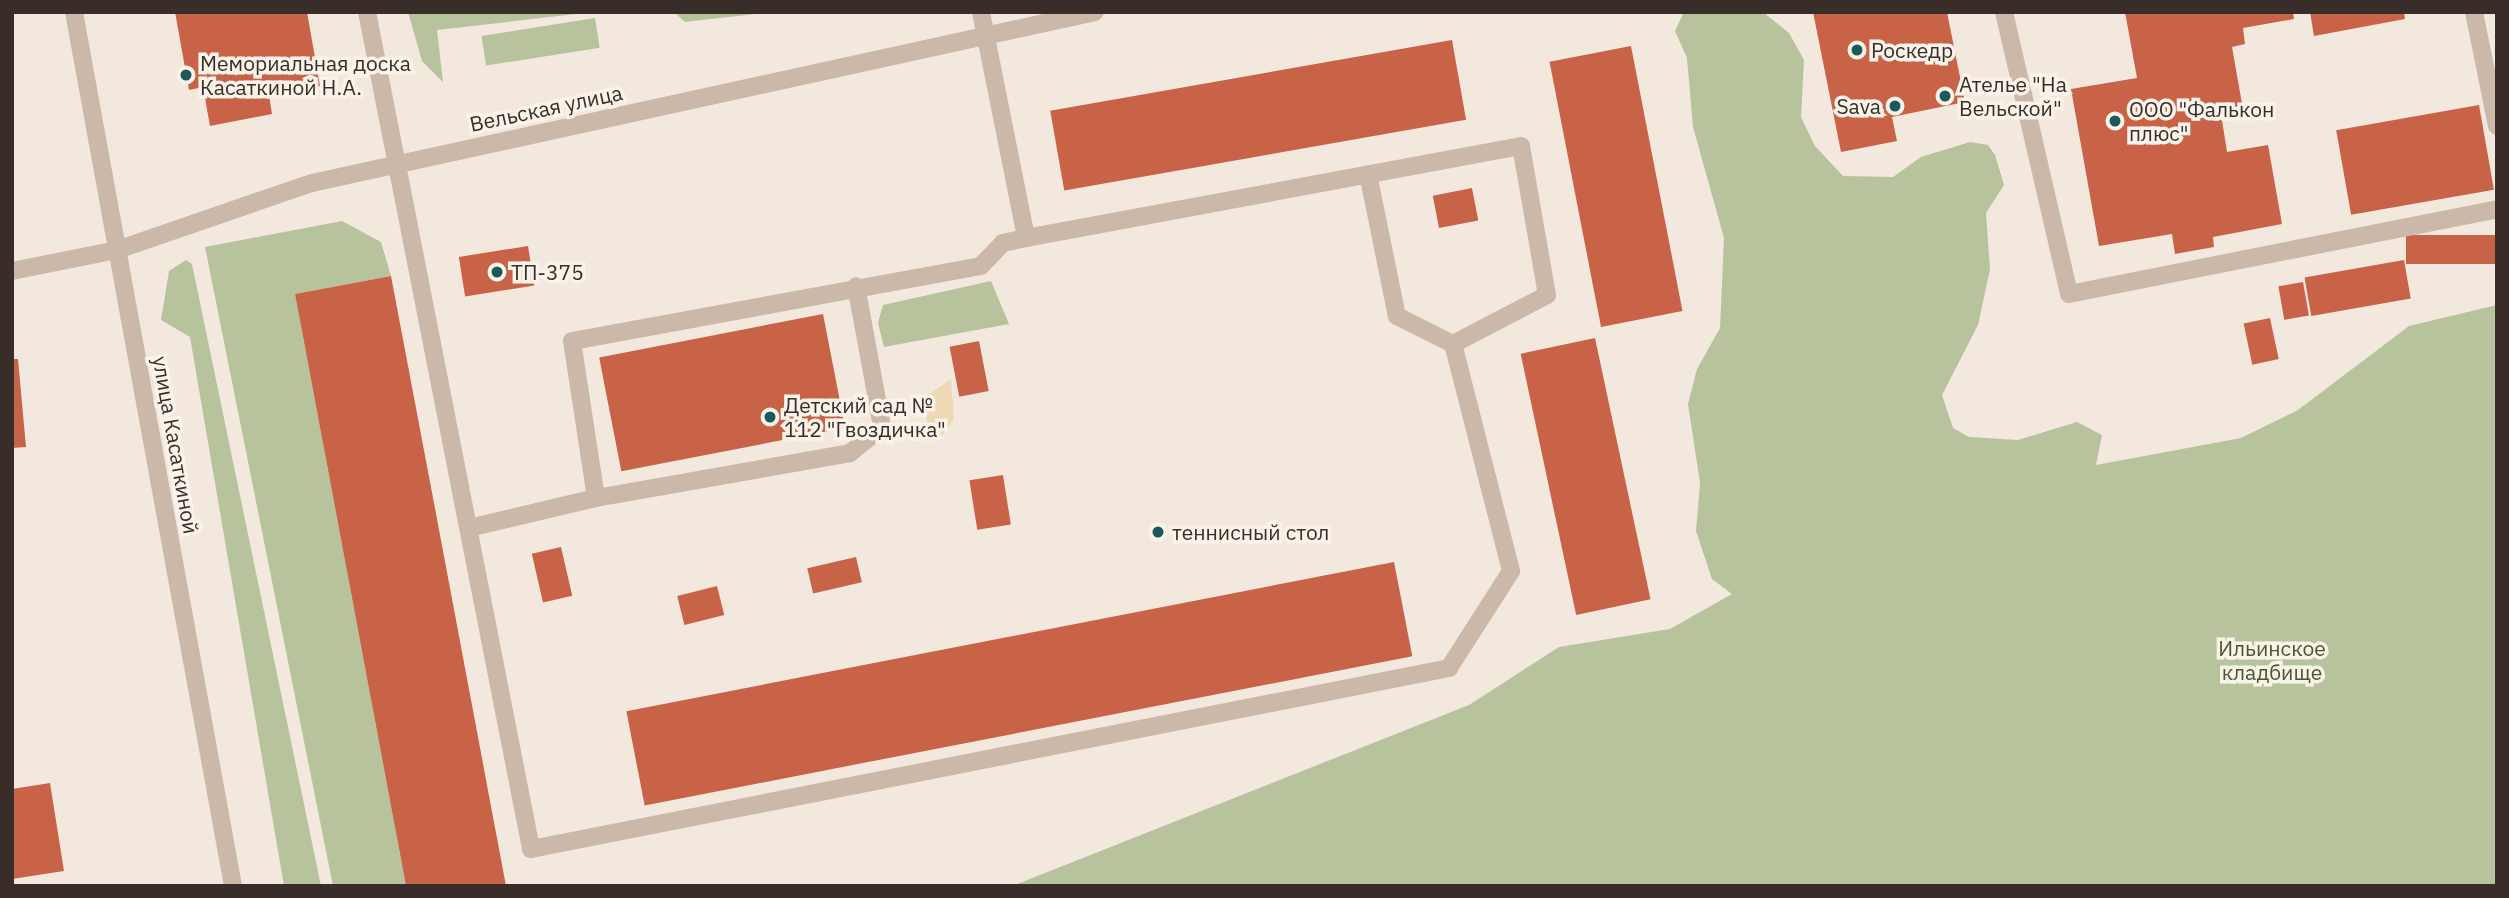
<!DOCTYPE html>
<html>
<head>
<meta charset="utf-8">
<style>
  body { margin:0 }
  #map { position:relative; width:2509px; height:898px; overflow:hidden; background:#f3e8de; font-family:"IBM Plex Sans",sans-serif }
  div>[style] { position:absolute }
  .green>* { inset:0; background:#b7c39d; transform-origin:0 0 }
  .sand>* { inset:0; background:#efd9b4 }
  .building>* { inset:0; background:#c86347; transform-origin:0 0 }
  .lane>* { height:18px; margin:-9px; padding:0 9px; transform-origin:9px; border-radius:9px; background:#ccb8a9 }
  .street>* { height:18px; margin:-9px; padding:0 9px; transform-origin:9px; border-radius:9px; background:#ccb8a9 }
  .dots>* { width:19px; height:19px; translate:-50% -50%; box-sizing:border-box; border:4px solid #faf3ea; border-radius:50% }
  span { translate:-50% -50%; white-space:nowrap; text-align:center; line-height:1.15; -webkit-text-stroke:7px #faf3ea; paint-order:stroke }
  .poi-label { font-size:21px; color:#382d29 }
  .left { translate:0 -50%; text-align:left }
  .right { translate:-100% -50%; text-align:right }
  .street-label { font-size:21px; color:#382d29 }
  .park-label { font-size:21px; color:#49572c }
  .frame { position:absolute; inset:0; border:14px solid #382d29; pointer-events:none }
</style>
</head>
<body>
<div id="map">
  <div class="green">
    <div style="clip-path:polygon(408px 12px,594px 12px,437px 30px,443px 82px,422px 61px)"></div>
    <div style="clip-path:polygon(674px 12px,772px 12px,685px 22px)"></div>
    <div style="clip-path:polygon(1684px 12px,1763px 12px,1789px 33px,1804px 60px,1801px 117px,1815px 146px,1843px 176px,1893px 177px,1921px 157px,1970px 142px,1988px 145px,1995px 155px,2004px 185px,1986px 213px,1990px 269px,1978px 325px,1942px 395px,1953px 428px,1969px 437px,2018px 440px,2077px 422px,2102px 435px,2096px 465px,2241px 438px,2298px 410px,2409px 326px,2497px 305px,2497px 886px,1012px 886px,1469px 705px,1559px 647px,1670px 629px,1732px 594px,1712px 579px,1696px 531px,1700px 483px,1688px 404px,1697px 369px,1720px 328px,1724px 238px,1693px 127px,1687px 58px,1675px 31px)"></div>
    <div style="left:595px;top:18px;width:30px;height:115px;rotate:81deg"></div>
    <div style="clip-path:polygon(342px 221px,381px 242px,391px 276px,295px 294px,406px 886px,333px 886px,205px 247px)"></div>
    <div style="clip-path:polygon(186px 260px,192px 264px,321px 886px,284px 886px,190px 337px,161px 320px,169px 271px)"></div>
    <div style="clip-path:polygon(991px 281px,1009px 324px,884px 347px,878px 323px,883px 305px)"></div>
  </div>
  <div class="sand">
    <div style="clip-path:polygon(951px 379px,954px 419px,942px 436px,928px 433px,924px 398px)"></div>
  </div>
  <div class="building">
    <div style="clip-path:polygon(175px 12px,307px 12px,320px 86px,269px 95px,272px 114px,210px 126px,203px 87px,189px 90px)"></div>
    <div style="clip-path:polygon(1813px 12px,1947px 12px,1965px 102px,1892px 117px,1897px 141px,1841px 152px)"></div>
    <div style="clip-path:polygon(2125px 12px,2293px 12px,2294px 19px,2243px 28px,2245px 44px,2232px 47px,2244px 115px,2222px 120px,2227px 152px,2268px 145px,2282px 224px,2213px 237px,2214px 247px,2175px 254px,2172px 234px,2099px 246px,2071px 89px,2137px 78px)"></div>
    <div style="clip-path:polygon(2310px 12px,2404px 12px,2405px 19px,2314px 36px)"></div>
    <div style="left:1452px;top:40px;width:81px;height:408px;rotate:80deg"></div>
    <div style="left:1631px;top:46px;width:270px;height:83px;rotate:79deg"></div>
    <div style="left:2479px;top:105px;width:86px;height:145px;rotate:80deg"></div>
    <div style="left:1472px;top:188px;width:33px;height:40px;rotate:79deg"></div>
    <div style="left:2497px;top:235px;width:29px;height:91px;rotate:90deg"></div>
    <div style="left:528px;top:246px;width:40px;height:70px;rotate:81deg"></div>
    <div style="left:2404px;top:260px;width:39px;height:101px;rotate:80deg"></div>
    <div style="clip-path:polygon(391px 276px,437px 519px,506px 886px,406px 886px,295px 294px)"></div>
    <div style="left:2303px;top:282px;width:34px;height:25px;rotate:80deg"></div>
    <div style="left:823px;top:314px;width:116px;height:228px;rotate:79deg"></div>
    <div style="left:2270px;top:318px;width:42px;height:27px;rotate:78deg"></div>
    <div style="left:1595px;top:338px;width:267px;height:76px;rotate:78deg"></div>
    <div style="left:979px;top:341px;width:51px;height:30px;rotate:79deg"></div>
    <div style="clip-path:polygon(12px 359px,18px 359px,26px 447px,12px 448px)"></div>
    <div style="left:1003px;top:475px;width:50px;height:34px;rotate:81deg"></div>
    <div style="left:561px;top:547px;width:50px;height:30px;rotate:77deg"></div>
    <div style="left:856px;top:557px;width:26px;height:50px;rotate:77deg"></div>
    <div style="left:1394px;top:562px;width:96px;height:782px;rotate:79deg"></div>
    <div style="left:717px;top:586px;width:30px;height:41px;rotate:76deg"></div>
    <div style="clip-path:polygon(50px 783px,64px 871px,12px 879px,12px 789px)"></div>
  </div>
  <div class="lane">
    <div style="left:367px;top:12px;width:853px;rotate:78.91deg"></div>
    <div style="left:531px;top:849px;width:936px;rotate:-11.15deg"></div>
    <div style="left:1449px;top:668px;width:115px;rotate:-57.4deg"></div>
    <div style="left:1511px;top:571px;width:234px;rotate:-104.3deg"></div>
    <div style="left:1453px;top:344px;width:106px;rotate:-27.5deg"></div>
    <div style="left:1547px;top:295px;width:151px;rotate:-99.9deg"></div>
    <div style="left:1521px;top:146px;width:503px;rotate:169.47deg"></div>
    <div style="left:1026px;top:238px;width:24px;rotate:168deg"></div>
    <div style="left:1003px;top:243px;width:32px;rotate:134deg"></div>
    <div style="left:981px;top:266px;width:416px;rotate:169.6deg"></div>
    <div style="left:572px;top:341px;width:159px;rotate:81.3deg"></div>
    <div style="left:981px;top:12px;width:230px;rotate:78.7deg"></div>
    <div style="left:2004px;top:12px;width:289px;rotate:77deg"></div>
    <div style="left:2069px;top:294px;width:436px;rotate:-11.2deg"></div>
    <div style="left:2474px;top:12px;width:116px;rotate:78.6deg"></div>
    <div style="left:1368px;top:174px;width:145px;rotate:78.5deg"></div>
    <div style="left:1397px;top:316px;width:63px;rotate:26.6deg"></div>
    <div style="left:469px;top:528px;width:130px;rotate:-13.3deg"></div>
    <div style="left:596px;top:498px;width:258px;rotate:-10deg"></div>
    <div style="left:850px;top:453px;width:41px;rotate:-39.1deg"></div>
    <div style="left:882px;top:427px;width:143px;rotate:-100.4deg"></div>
  </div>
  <div class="street">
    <div style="left:74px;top:12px;width:888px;rotate:79.69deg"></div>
    <div style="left:12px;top:271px;width:107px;rotate:-11.3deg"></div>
    <div style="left:117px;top:250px;width:206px;rotate:-19deg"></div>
    <div style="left:312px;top:183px;width:801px;rotate:-12.32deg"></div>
  </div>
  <div class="dots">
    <div style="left:1857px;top:50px;background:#1d585b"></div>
    <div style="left:186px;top:75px;background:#1d585b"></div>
    <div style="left:1945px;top:96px;background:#1d585b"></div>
    <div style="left:1895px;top:106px;background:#1d585b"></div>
    <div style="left:2115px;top:121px;background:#1d585b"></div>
    <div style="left:497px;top:272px;background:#1d585b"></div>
    <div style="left:770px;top:417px;background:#1d585b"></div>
    <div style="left:1158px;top:532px;background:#1d585b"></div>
  </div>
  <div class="poi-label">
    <span class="left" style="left:1871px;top:50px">Роскедр</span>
    <span class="left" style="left:200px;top:75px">Мемориальная доска<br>Касаткиной Н.А.</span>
    <span class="left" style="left:1959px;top:96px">Ателье "На<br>Вельской"</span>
    <span class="right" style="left:1881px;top:106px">Sava</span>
    <span class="left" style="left:2129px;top:121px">ООО "Фалькон<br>плюс"</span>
    <span class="left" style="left:511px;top:272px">ТП-375</span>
    <span class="left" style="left:784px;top:417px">Детский сад №<br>112 "Гвоздичка"</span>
    <span class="left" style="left:1172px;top:532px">теннисный стол</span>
  </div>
  <div class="street-label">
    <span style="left:546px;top:108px;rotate:-12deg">Вельская улица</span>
    <span style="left:176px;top:445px;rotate:80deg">улица Касаткиной</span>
  </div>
  <div class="park-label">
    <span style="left:2272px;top:660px">Ильинское<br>кладбище</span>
  </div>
  <div class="frame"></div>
</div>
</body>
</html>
